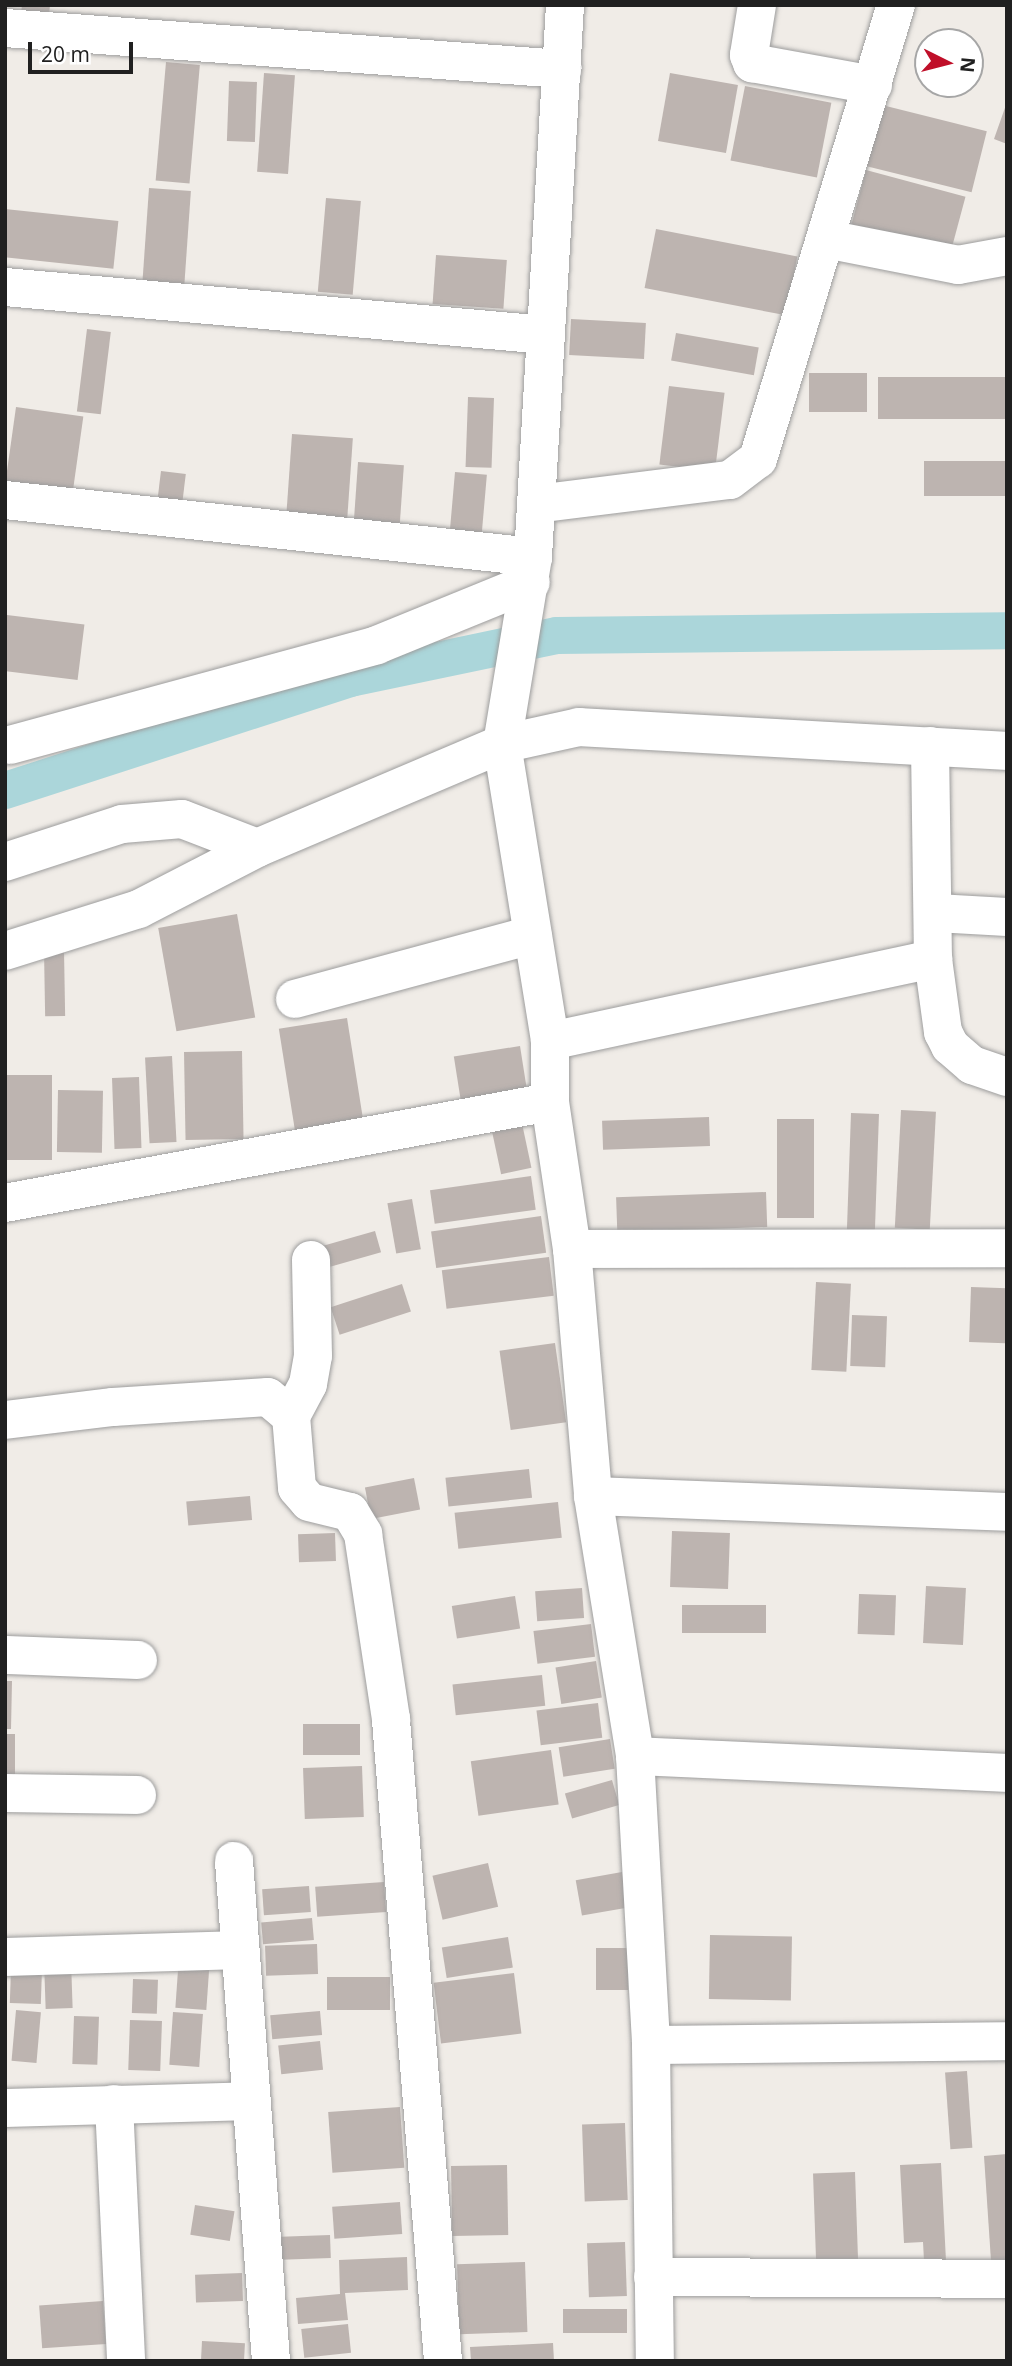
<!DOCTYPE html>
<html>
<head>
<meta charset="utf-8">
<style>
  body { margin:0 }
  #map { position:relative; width:1012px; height:2366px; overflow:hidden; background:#f0ece7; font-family:"Open Sans",sans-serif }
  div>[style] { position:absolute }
  .canal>* { height:37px; margin:-18.5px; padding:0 18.5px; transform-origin:18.5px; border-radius:18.5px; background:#abd6da }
  .building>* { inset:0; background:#bdb4b0; transform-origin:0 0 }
  .roads { filter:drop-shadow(0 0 2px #9d9d9d) drop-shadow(0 0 2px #9d9d9d) }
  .minor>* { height:38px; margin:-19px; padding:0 19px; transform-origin:19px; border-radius:19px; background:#fff }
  span { translate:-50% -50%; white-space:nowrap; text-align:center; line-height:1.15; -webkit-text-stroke:5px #fff; paint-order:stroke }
  .frame { position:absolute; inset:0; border:7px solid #202020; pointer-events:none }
  .north { position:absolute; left:914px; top:28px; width:70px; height:70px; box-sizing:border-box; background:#fff; border:2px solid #a6a6a6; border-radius:50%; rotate:96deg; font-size:19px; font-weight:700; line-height:28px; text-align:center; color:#202020 }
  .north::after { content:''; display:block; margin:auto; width:24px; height:32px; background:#c00f29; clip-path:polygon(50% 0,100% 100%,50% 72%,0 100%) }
  .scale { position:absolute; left:28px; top:42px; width:105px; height:32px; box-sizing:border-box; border:4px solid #202020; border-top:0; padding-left:9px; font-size:21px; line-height:24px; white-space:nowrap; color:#202020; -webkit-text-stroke:5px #fff; paint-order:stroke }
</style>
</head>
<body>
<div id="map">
  <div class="canal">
    <div style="left:5px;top:790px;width:363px;rotate:-18deg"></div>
    <div style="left:350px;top:678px;width:210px;rotate:-11.8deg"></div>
    <div style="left:556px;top:635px;width:451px;rotate:-0.6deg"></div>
  </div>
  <div class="building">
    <div style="clip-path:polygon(22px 5px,50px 5px,49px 15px,21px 13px)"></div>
    <div style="left:166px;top:62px;width:34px;height:119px;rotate:5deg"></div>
    <div style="left:264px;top:73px;width:31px;height:99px;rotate:4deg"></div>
    <div style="left:670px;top:73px;width:69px;height:69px;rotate:10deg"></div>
    <div style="left:229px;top:81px;width:28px;height:60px;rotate:2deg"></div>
    <div style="left:745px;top:86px;width:88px;height:76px;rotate:11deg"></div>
    <div style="clip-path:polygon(1007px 102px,1007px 144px,994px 139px)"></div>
    <div style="left:882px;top:105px;width:108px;height:63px;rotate:14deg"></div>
    <div style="left:866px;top:170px;width:103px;height:69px;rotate:15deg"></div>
    <div style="left:149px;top:188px;width:42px;height:93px;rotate:4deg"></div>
    <div style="left:326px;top:198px;width:35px;height:94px;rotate:5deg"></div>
    <div style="left:5px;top:209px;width:114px;height:48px;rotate:6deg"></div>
    <div style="left:656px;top:229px;width:144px;height:60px;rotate:11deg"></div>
    <div style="left:436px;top:255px;width:71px;height:49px;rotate:4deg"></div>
    <div style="left:571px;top:319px;width:75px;height:36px;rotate:3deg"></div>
    <div style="left:87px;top:329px;width:24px;height:83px;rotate:7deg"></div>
    <div style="left:676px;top:333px;width:84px;height:28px;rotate:10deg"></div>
    <div style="left:867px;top:373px;width:39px;height:58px;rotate:90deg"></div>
    <div style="left:878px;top:377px;width:129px;height:42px"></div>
    <div style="left:669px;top:386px;width:56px;height:79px;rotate:7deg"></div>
    <div style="left:468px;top:397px;width:26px;height:70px;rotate:2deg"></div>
    <div style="left:16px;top:407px;width:68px;height:76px;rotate:8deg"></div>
    <div style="left:292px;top:434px;width:61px;height:92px;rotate:4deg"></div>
    <div style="left:924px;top:461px;width:83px;height:35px"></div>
    <div style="left:358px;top:462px;width:46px;height:65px;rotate:4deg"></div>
    <div style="left:161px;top:471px;width:25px;height:41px;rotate:7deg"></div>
    <div style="left:455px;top:472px;width:32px;height:71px;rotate:5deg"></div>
    <div style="left:7px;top:615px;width:78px;height:56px;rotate:7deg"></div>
    <div style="left:237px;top:914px;width:105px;height:80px;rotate:80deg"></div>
    <div style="left:64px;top:950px;width:66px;height:20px;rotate:89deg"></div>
    <div style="left:347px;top:1018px;width:103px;height:69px;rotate:81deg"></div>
    <div style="left:520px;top:1046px;width:46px;height:67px;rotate:81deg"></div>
    <div style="left:242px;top:1051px;width:88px;height:58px;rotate:89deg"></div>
    <div style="left:172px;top:1056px;width:86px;height:27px;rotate:87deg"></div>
    <div style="left:5px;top:1075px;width:47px;height:85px"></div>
    <div style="left:139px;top:1077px;width:71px;height:27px;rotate:88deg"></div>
    <div style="left:58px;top:1090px;width:45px;height:62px;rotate:1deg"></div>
    <div style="left:901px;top:1110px;width:35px;height:118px;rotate:3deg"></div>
    <div style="left:851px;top:1113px;width:28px;height:122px;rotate:2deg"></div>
    <div style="left:520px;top:1114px;width:55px;height:31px;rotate:78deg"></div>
    <div style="left:709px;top:1117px;width:29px;height:107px;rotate:88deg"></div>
    <div style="left:777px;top:1119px;width:37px;height:99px"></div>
    <div style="left:531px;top:1176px;width:34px;height:102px;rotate:82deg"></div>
    <div style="left:766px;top:1192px;width:35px;height:150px;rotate:88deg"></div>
    <div style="left:412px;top:1199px;width:51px;height:25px;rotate:80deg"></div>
    <div style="left:541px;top:1216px;width:37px;height:111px;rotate:82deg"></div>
    <div style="left:375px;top:1231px;width:22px;height:62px;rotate:74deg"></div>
    <div style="left:549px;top:1257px;width:39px;height:108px;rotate:83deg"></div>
    <div style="left:816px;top:1282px;width:35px;height:88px;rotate:3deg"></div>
    <div style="left:402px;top:1284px;width:29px;height:75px;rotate:72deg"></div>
    <div style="left:971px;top:1287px;width:36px;height:55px;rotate:2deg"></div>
    <div style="left:852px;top:1315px;width:35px;height:51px;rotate:2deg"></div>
    <div style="left:555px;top:1343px;width:80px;height:56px;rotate:82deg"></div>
    <div style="left:529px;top:1469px;width:29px;height:84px;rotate:84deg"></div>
    <div style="left:414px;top:1478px;width:32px;height:50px;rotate:79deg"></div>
    <div style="left:250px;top:1496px;width:24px;height:64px;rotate:85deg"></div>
    <div style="left:558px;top:1502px;width:36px;height:104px;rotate:84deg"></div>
    <div style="left:672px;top:1531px;width:58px;height:56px;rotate:2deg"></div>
    <div style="left:335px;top:1533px;width:28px;height:37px;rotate:88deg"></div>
    <div style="left:926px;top:1586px;width:40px;height:57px;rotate:3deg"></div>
    <div style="left:582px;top:1588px;width:30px;height:47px;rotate:86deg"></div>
    <div style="left:859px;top:1594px;width:37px;height:40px;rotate:2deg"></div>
    <div style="left:515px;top:1596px;width:33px;height:64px;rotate:81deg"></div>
    <div style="left:682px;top:1605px;width:84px;height:28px"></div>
    <div style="left:591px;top:1624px;width:33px;height:58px;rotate:83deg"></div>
    <div style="left:596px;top:1661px;width:37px;height:41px;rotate:81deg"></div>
    <div style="left:542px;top:1675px;width:31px;height:90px;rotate:84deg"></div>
    <div style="clip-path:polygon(5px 1681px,12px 1681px,11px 1729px,5px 1729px)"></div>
    <div style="left:598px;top:1703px;width:35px;height:62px;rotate:83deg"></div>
    <div style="left:360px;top:1724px;width:31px;height:57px;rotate:90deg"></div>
    <div style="left:5px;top:1734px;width:10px;height:43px"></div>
    <div style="left:610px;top:1739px;width:30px;height:52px;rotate:81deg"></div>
    <div style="left:551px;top:1750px;width:55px;height:81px;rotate:82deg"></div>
    <div style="left:362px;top:1766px;width:51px;height:59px;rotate:88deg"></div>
    <div style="left:612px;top:1780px;width:26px;height:49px;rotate:74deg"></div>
    <div style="left:488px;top:1863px;width:45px;height:57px;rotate:77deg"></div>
    <div style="left:622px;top:1872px;width:36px;height:47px;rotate:80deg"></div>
    <div style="left:384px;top:1882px;width:30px;height:69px;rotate:86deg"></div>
    <div style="left:309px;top:1886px;width:26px;height:47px;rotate:86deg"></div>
    <div style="left:312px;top:1918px;width:22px;height:51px;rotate:85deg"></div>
    <div style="left:710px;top:1935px;width:82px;height:64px;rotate:1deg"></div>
    <div style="left:508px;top:1937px;width:31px;height:67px;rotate:81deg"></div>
    <div style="left:317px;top:1944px;width:30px;height:52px;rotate:88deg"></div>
    <div style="left:628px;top:1948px;width:42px;height:32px;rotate:90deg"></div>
    <div style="left:179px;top:1956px;width:31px;height:52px;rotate:4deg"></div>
    <div style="left:71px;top:1961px;width:47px;height:27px;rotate:88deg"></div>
    <div style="left:11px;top:1969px;width:31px;height:34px;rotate:2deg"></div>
    <div style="left:514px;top:1973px;width:61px;height:81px;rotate:83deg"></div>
    <div style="left:327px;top:1977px;width:63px;height:33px"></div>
    <div style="left:133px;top:1979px;width:25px;height:34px;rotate:2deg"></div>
    <div style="left:16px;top:2010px;width:25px;height:51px;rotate:5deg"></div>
    <div style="left:320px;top:2011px;width:24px;height:50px;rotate:85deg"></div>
    <div style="left:173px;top:2012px;width:30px;height:53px;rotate:4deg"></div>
    <div style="left:74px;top:2016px;width:25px;height:48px;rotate:2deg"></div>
    <div style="left:130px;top:2020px;width:32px;height:50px;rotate:2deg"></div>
    <div style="left:320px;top:2041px;width:29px;height:42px;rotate:84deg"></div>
    <div style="left:967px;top:2071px;width:77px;height:22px;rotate:86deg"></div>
    <div style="left:400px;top:2107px;width:61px;height:72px;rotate:86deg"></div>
    <div style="left:625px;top:2123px;width:77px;height:43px;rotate:88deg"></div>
    <div style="clip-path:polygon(1007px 2154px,1007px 2260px,991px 2261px,984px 2156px)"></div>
    <div style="clip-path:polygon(941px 2163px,946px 2261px,924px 2261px,923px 2242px,904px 2243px,900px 2165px)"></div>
    <div style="left:507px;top:2165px;width:70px;height:56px;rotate:89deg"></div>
    <div style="left:855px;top:2172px;width:94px;height:42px;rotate:88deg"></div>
    <div style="left:400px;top:2202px;width:32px;height:68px;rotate:86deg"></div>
    <div style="left:195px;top:2205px;width:40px;height:30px;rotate:9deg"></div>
    <div style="left:330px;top:2235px;width:23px;height:49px;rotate:88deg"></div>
    <div style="left:625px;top:2242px;width:54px;height:38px;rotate:88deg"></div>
    <div style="clip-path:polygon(407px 2257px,408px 2290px,345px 2293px,348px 2320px,298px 2324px,296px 2298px,340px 2294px,339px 2260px)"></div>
    <div style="left:525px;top:2262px;width:70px;height:68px;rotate:88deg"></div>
    <div style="left:242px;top:2273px;width:28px;height:47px;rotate:88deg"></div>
    <div style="left:103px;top:2301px;width:43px;height:64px;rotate:86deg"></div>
    <div style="left:627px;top:2309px;width:24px;height:64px;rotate:90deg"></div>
    <div style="left:348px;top:2324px;width:29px;height:47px;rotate:84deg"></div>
    <div style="left:202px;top:2341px;width:43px;height:20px;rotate:3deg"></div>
    <div style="clip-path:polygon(553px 2343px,554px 2361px,471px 2361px,470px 2347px)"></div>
  </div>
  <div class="roads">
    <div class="minor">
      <div style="left:565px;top:5px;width:553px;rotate:93.32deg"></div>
      <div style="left:533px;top:557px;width:190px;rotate:99.4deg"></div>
      <div style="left:502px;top:744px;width:301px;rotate:80.8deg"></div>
      <div style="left:550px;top:1041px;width:61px;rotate:90deg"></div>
      <div style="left:550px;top:1102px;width:149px;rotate:81.5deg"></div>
      <div style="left:572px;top:1249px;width:248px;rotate:85.1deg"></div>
      <div style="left:593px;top:1496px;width:263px;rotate:80.8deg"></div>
      <div style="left:635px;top:1756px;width:289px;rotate:86.8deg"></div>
      <div style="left:651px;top:2045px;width:316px;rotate:89.3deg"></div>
      <div style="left:757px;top:5px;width:51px;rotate:99.1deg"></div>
      <div style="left:749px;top:55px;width:9px;rotate:69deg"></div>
      <div style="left:752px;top:63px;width:123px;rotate:10.3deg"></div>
      <div style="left:5px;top:28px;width:559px;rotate:4.21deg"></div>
      <div style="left:826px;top:239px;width:135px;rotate:11.1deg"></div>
      <div style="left:958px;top:265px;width:50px;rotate:-10.4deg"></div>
      <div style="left:5px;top:287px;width:543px;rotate:5.07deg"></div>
      <div style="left:5px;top:500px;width:531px;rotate:6.16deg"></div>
      <div style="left:536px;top:504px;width:195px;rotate:-7.1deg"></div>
      <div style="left:730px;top:480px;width:35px;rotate:-37deg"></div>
      <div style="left:758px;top:459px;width:475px;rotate:-73.1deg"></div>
      <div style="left:10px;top:745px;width:380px;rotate:-15.2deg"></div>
      <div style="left:377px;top:645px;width:166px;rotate:-22.2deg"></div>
      <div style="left:930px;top:746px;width:213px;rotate:89.2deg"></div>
      <div style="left:933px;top:959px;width:74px;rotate:82.2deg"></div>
      <div style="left:943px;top:1032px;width:16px;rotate:63deg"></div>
      <div style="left:950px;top:1046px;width:29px;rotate:41deg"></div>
      <div style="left:972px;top:1065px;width:37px;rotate:19deg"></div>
      <div style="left:5px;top:862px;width:123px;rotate:-18deg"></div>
      <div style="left:122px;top:824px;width:60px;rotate:-4.8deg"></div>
      <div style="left:182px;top:819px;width:80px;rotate:21.1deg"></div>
      <div style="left:936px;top:913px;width:71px;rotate:3.2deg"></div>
      <div style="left:5px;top:951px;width:140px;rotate:-17.4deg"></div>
      <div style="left:139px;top:909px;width:133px;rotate:-27.3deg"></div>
      <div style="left:257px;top:848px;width:266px;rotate:-23deg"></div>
      <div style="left:502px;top:744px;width:79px;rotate:-12.4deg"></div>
      <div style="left:579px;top:727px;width:429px;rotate:3.2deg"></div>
      <div style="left:295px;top:999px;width:246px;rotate:-15.1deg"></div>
      <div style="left:550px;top:1041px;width:392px;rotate:-12.1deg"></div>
      <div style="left:5px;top:1203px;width:554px;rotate:-10.5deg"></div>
      <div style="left:572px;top:1249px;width:435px;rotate:-0.1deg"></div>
      <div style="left:291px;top:1416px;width:36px;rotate:-62deg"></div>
      <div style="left:308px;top:1384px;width:28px;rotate:-80deg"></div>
      <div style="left:313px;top:1356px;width:96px;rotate:-91.2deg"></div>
      <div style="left:5px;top:1420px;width:109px;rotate:-6.9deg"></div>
      <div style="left:113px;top:1407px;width:155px;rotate:-3.7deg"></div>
      <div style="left:268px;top:1397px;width:30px;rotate:40deg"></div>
      <div style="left:291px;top:1416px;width:72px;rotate:85.2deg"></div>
      <div style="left:297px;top:1488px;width:18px;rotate:49deg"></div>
      <div style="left:309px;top:1502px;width:42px;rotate:13.7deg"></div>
      <div style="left:350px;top:1512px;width:26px;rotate:59deg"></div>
      <div style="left:363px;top:1534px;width:188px;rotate:81.4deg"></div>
      <div style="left:391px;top:1720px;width:643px;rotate:85.36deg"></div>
      <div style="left:593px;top:1496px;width:414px;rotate:2.2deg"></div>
      <div style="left:5px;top:1655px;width:133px;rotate:2.2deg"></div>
      <div style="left:635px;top:1756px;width:372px;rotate:2.6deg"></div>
      <div style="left:5px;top:1793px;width:132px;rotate:0.9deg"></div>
      <div style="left:234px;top:1861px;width:501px;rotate:85.77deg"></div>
      <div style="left:5px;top:1957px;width:235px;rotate:-1.7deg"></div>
      <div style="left:651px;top:2045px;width:356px;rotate:-0.6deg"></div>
      <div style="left:114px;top:2104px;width:257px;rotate:87.3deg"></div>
      <div style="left:5px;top:2108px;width:245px;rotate:-1.6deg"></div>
      <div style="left:653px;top:2277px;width:354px;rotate:0.3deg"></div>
    </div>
  </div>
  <div class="frame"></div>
  <div class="north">N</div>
  <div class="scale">20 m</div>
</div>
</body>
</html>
